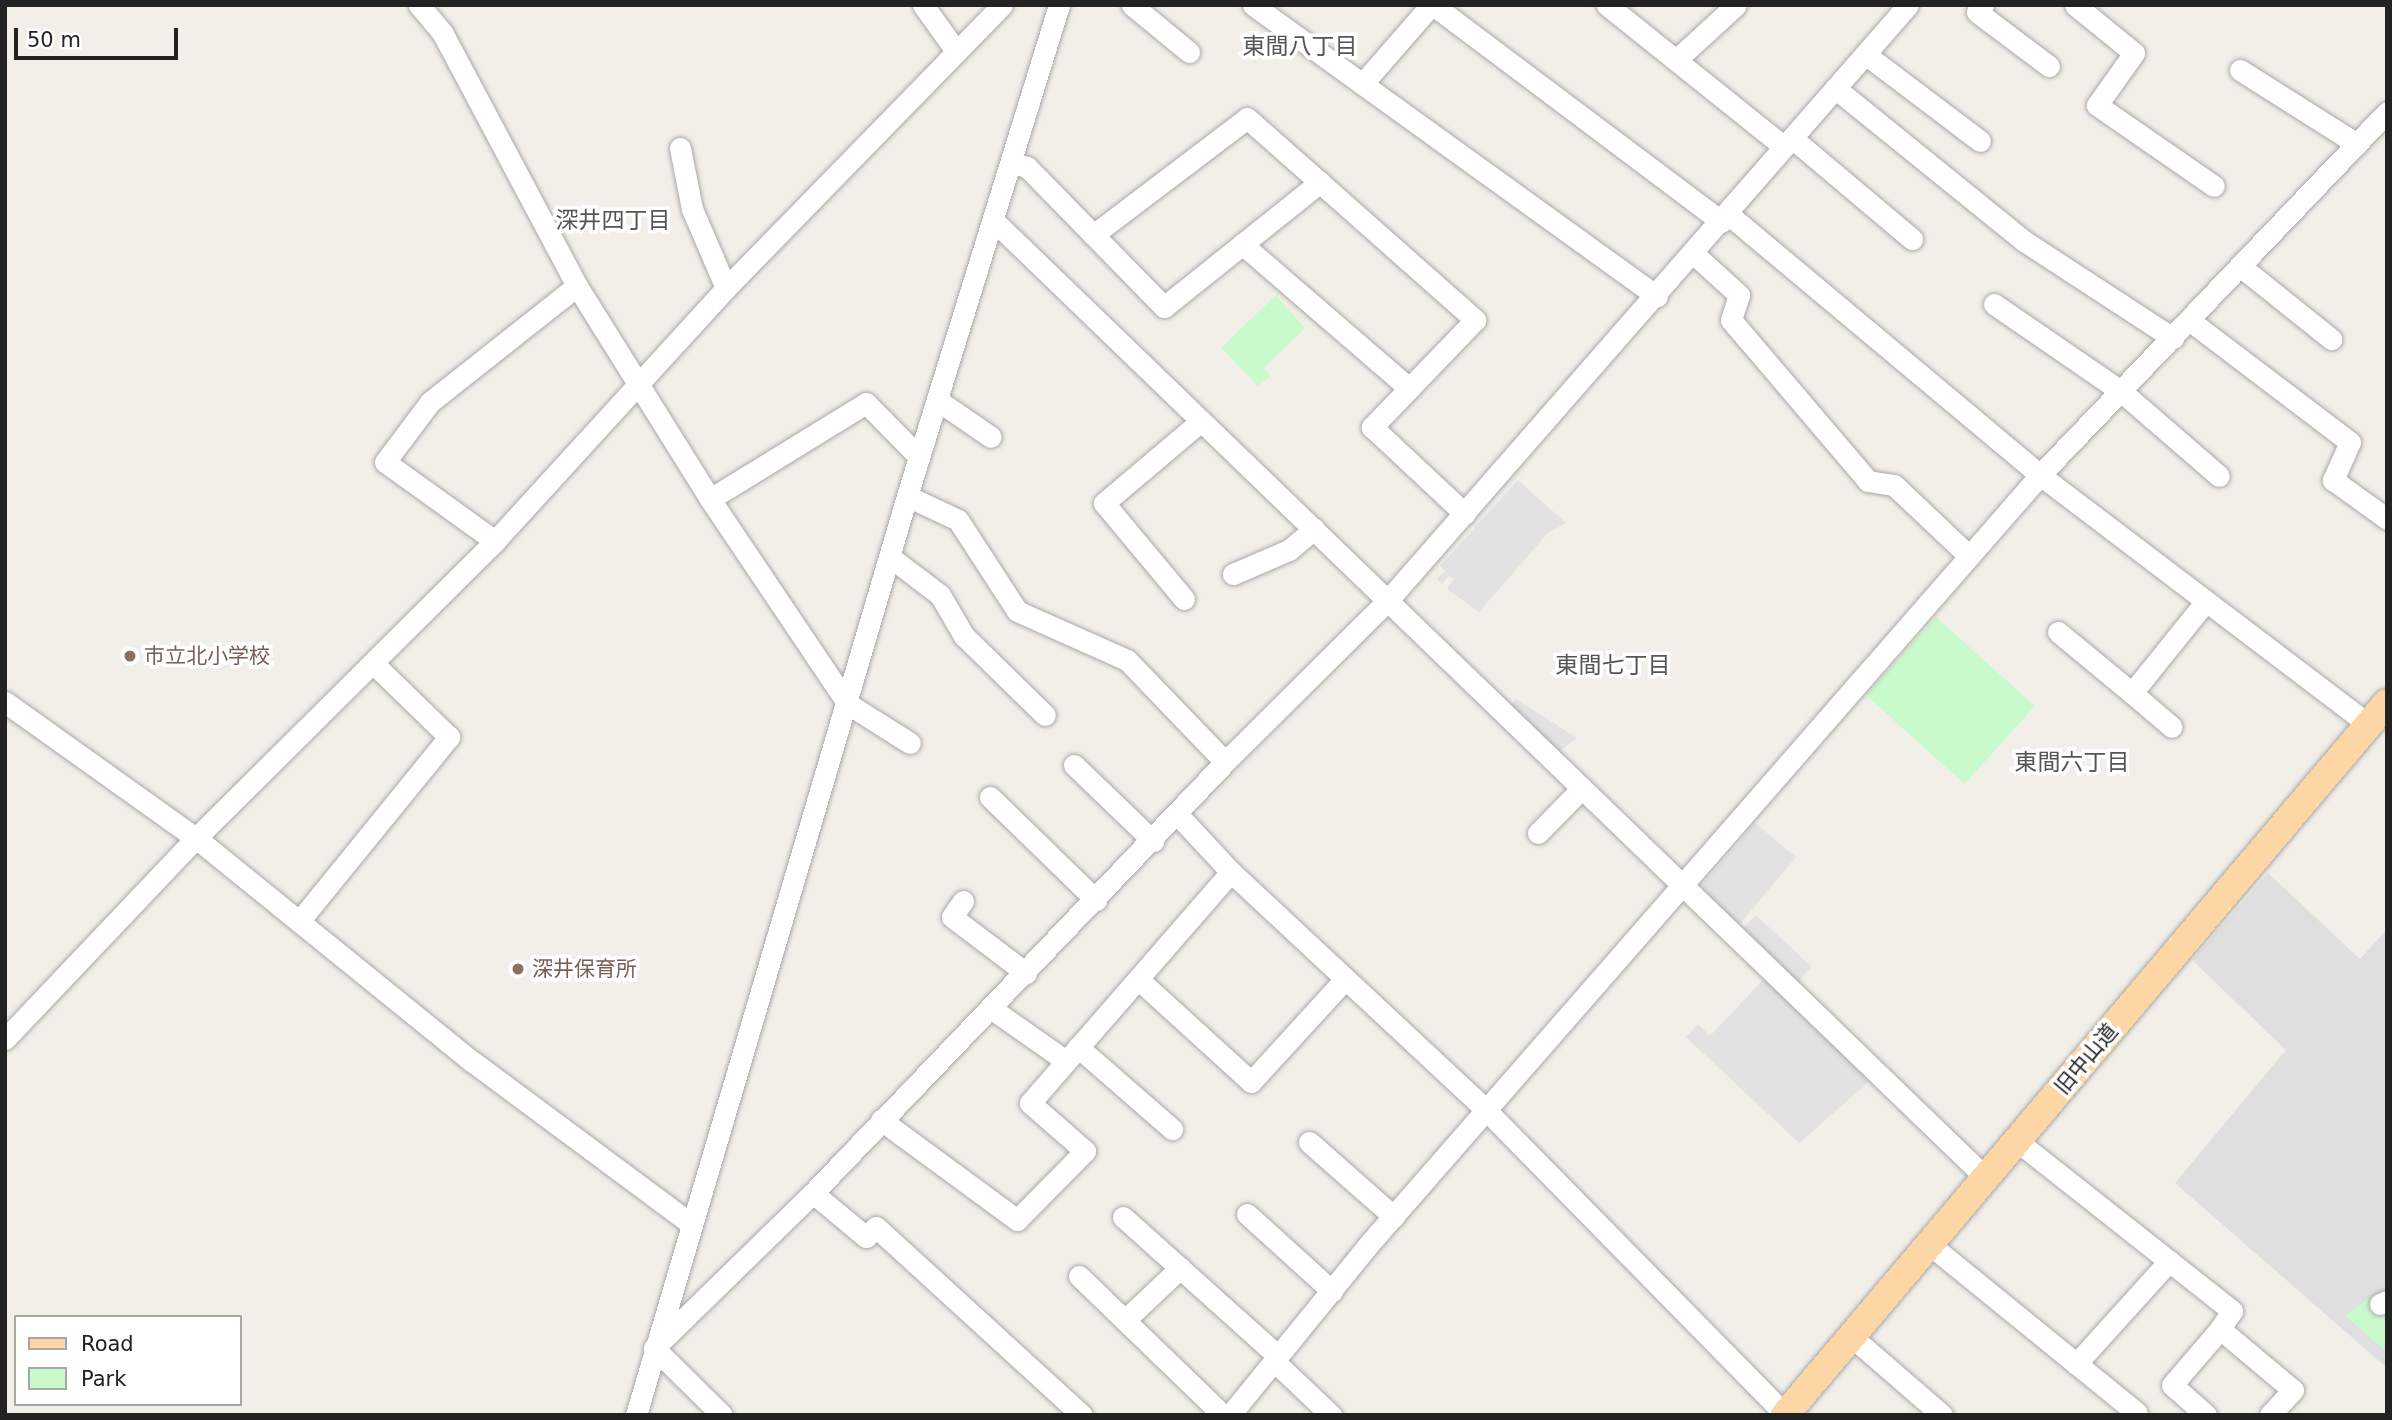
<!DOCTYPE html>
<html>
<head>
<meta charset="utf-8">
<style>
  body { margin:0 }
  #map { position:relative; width:2392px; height:1420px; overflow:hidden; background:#f2efe9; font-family:"DejaVu Sans","Noto Sans JP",sans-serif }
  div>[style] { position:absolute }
  .residential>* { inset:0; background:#e0dfdf }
  .park>* { inset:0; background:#c8facc; transform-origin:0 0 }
  .parking>* { inset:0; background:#e2e2e2; transform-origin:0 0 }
  .roads { filter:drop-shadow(0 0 2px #a9a9a9) drop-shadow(0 0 2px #a9a9a9) }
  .minor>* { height:21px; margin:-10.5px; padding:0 10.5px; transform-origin:10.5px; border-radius:10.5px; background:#fff }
  .major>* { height:28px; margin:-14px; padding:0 14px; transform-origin:14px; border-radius:14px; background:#fcd6a4 }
  .dots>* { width:19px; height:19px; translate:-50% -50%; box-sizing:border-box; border:4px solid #fff; border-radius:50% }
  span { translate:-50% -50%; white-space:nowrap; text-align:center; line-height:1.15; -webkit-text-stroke:7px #fff; paint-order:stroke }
  .education-label { font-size:21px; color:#785e54 }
  .left { translate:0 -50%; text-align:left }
  .street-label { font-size:21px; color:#222 }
  .neighbourhood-label { font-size:23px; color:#555 }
  .frame { position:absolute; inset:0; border:7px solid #222; pointer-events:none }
  .legend { position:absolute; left:14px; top:1315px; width:228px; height:91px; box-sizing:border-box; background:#fff; border:2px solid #a7a7a7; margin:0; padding:9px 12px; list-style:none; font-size:21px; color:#222 }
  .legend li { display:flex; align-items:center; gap:14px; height:35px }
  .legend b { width:35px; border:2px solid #a7a7a7 }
  .scale { position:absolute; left:14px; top:28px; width:164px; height:32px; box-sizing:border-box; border:4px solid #222; border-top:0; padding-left:9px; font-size:21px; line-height:24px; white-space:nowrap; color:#222; -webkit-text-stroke:5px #fff; paint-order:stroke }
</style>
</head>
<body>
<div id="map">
  <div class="residential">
    <div style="clip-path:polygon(2268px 873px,2360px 959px,2387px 929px,2387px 1368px,2175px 1183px,2286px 1050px,2192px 960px)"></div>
  </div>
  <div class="park">
    <div style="clip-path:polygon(1276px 295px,1305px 328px,1264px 368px,1271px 376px,1258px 386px,1221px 348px)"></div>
    <div style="left:1936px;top:617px;width:133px;height:105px;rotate:42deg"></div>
    <div style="clip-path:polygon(2372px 1296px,2380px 1313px,2387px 1310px,2387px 1352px,2345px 1316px)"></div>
  </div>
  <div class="parking">
    <div style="clip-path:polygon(1518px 480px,1566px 523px,1548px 533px,1479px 612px,1447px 589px,1454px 579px,1449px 576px,1442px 584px,1437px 579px,1445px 571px,1440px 566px)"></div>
    <div style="clip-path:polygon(1516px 699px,1577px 738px,1557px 753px,1508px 707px)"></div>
    <div style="clip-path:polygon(1755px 823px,1796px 857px,1739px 925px,1703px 894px,1703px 884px)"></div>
    <div style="left:1756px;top:915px;width:76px;height:22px;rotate:43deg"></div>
    <div style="clip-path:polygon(1765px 978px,1870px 1081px,1799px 1143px,1686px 1037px,1698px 1024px,1710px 1036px)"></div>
  </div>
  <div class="roads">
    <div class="minor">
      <div style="left:419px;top:5px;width:38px;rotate:50deg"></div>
      <div style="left:443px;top:34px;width:285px;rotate:62deg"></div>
      <div style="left:577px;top:286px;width:251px;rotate:58deg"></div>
      <div style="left:710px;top:499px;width:247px;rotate:56.1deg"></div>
      <div style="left:848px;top:704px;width:73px;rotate:32.2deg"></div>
      <div style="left:923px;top:5px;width:57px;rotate:54.3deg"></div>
      <div style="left:1132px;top:5px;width:74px;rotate:39.5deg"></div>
      <div style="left:1253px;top:5px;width:498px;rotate:35.8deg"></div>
      <div style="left:1433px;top:5px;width:361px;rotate:36.9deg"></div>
      <div style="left:1607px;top:5px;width:227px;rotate:38.7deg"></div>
      <div style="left:1983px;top:5px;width:9px;rotate:131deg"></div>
      <div style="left:1977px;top:12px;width:90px;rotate:36.9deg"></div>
      <div style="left:2075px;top:5px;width:76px;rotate:39.1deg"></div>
      <div style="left:2134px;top:53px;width:64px;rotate:125.4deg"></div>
      <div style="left:2097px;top:105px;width:142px;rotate:34.7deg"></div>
      <div style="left:1865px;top:54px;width:144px;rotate:37.1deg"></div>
      <div style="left:1676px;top:60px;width:81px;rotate:-42.5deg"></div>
      <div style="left:2240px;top:70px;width:138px;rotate:32.3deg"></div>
      <div style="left:1364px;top:82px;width:102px;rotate:-49deg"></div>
      <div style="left:1835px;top:88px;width:243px;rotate:39deg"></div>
      <div style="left:2024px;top:241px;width:178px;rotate:33.1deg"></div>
      <div style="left:1792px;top:138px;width:157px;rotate:40.1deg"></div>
      <div style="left:680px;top:148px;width:62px;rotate:78.9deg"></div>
      <div style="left:692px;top:209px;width:86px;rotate:66.7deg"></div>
      <div style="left:1013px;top:163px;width:15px;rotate:16deg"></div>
      <div style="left:1027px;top:167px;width:196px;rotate:45.6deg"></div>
      <div style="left:1164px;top:307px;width:200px;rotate:-38.7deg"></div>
      <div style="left:1728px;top:214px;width:407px;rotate:39.9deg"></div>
      <div style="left:2040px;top:475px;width:412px;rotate:37.2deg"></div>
      <div style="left:994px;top:221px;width:1378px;rotate:43.97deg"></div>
      <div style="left:1093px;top:235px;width:193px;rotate:-37.2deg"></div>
      <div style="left:1247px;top:118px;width:305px;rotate:41.5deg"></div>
      <div style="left:1475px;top:320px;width:149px;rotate:133.9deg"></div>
      <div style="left:1372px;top:427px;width:127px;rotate:43.1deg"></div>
      <div style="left:1242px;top:244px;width:221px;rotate:40.8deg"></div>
      <div style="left:1694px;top:254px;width:61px;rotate:42.3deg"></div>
      <div style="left:1739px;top:295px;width:26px;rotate:108deg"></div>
      <div style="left:1731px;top:320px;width:211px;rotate:49.6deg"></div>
      <div style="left:1868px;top:481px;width:26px;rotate:9deg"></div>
      <div style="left:1894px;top:485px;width:103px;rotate:43.4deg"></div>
      <div style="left:2240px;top:266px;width:117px;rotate:38.7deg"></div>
      <div style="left:1994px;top:304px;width:155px;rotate:34.5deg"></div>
      <div style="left:2122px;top:392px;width:128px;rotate:40.9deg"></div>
      <div style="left:2189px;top:320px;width:202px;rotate:37.2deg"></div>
      <div style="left:2350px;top:442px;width:42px;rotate:114.1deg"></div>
      <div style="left:2333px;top:480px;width:67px;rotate:35.8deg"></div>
      <div style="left:937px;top:400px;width:65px;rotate:34.4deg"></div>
      <div style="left:907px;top:496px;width:56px;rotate:25.2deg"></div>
      <div style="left:958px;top:520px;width:108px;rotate:57deg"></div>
      <div style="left:1017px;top:611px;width:120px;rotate:24deg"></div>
      <div style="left:1127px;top:660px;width:141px;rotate:46.1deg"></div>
      <div style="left:710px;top:499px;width:183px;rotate:-31.6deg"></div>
      <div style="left:866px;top:403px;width:76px;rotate:45.5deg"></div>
      <div style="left:495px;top:541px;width:135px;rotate:-144.3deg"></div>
      <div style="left:385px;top:462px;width:75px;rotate:-53.1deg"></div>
      <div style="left:430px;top:402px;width:187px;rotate:-38.3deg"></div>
      <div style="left:890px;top:557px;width:63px;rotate:37.2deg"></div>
      <div style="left:940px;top:595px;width:48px;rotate:59.7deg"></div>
      <div style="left:964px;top:636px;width:113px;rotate:44.3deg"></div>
      <div style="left:1233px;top:574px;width:61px;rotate:-23.2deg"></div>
      <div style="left:1289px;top:550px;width:33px;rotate:-40deg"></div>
      <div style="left:1184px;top:599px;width:125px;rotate:-129.8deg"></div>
      <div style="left:1104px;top:503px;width:127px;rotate:-40.2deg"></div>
      <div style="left:2058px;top:632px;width:96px;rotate:39.5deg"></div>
      <div style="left:2132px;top:693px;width:118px;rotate:-51.2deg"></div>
      <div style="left:2132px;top:693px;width:52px;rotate:40.4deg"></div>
      <div style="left:5px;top:702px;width:234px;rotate:35.5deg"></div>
      <div style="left:196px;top:838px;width:356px;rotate:39deg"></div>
      <div style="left:473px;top:1062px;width:272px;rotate:36.6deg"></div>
      <div style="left:1074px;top:765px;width:110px;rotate:43.9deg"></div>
      <div style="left:990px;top:797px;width:148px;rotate:44.2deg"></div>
      <div style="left:1178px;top:815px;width:78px;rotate:47.1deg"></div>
      <div style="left:1231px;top:872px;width:349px;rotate:43deg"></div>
      <div style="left:1486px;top:1110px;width:426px;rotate:45.5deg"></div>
      <div style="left:1538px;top:833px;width:63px;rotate:-45.6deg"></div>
      <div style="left:963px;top:901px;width:19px;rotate:125deg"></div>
      <div style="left:952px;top:917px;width:93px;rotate:37.1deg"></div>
      <div style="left:301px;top:919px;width:235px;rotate:-50.9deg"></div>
      <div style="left:449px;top:737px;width:106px;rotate:-135.8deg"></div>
      <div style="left:1138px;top:979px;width:153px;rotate:42.3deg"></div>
      <div style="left:1251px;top:1082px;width:139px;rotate:-47.6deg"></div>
      <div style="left:992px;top:1009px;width:90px;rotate:35.1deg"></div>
      <div style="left:5px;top:1039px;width:277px;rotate:-46.5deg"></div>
      <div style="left:196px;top:838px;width:421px;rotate:-44.8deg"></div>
      <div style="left:495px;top:541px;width:343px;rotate:-47.6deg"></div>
      <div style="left:726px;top:288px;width:395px;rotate:-45.7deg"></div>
      <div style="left:1078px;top:1047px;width:125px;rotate:41.1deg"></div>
      <div style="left:881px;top:1120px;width:169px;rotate:36.3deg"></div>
      <div style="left:1017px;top:1220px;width:97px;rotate:-45.4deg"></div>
      <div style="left:1085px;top:1151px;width:73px;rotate:-138.9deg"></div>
      <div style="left:1030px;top:1103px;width:306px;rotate:-49deg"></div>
      <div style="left:2017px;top:1141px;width:274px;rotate:38.3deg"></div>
      <div style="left:2232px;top:1311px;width:22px;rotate:124deg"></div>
      <div style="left:1309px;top:1142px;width:113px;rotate:41.4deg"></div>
      <div style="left:813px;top:1193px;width:69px;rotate:39.7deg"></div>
      <div style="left:866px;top:1237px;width:14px;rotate:-45deg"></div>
      <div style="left:876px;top:1227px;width:279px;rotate:42.4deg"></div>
      <div style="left:1247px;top:1214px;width:115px;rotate:42.2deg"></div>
      <div style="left:1123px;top:1217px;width:208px;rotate:41.9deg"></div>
      <div style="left:1929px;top:1244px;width:268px;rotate:39.1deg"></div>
      <div style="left:1079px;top:1276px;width:200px;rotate:44deg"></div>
      <div style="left:2380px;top:1304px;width:8px;rotate:-23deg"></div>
      <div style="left:1125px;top:1320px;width:76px;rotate:-43.4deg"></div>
      <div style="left:1852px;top:1337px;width:119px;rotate:40.9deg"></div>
      <div style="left:654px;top:1348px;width:222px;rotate:-44.3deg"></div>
      <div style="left:813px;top:1193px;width:596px;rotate:-46.29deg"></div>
      <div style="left:1225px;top:762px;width:230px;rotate:-44.8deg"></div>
      <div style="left:1388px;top:600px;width:790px;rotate:-48.85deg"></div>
      <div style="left:654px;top:1348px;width:95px;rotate:44.6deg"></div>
      <div style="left:1274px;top:1361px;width:79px;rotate:43.5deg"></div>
      <div style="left:2076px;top:1364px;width:139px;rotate:-47.9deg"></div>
      <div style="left:636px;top:1415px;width:958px;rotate:-73.57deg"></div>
      <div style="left:907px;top:496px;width:514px;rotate:-72.8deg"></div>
      <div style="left:1230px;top:1415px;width:220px;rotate:-50.9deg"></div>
      <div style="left:1369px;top:1244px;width:1021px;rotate:-48.89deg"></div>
      <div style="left:2040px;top:475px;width:502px;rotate:-46.29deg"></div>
      <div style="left:2206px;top:1415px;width:45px;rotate:-138.6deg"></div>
      <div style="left:2172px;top:1385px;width:74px;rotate:-49.4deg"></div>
      <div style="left:2220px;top:1329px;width:95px;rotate:39.9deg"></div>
      <div style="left:2293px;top:1390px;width:34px;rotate:133deg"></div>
    </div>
    <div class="major">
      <div style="left:1785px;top:1415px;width:932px;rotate:-49.79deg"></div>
    </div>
  </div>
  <div class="dots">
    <div style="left:130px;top:656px;background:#8d6e63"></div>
    <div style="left:518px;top:969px;background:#8d6e63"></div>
  </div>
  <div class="education-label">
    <span class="left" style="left:144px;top:656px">市立北小学校</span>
    <span class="left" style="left:532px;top:969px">深井保育所</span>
  </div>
  <div class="street-label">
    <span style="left:2086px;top:1059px;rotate:-50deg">旧中山道</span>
  </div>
  <div class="neighbourhood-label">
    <span style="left:1300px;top:46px">東間八丁目</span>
    <span style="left:613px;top:220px">深井四丁目</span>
    <span style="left:1613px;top:665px">東間七丁目</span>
    <span style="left:2072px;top:762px">東間六丁目</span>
  </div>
  <div class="frame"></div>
  <ul class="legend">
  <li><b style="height:9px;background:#fcd6a4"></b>Road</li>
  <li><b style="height:19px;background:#c8facc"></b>Park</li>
  </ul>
  <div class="scale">50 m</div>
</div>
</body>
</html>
